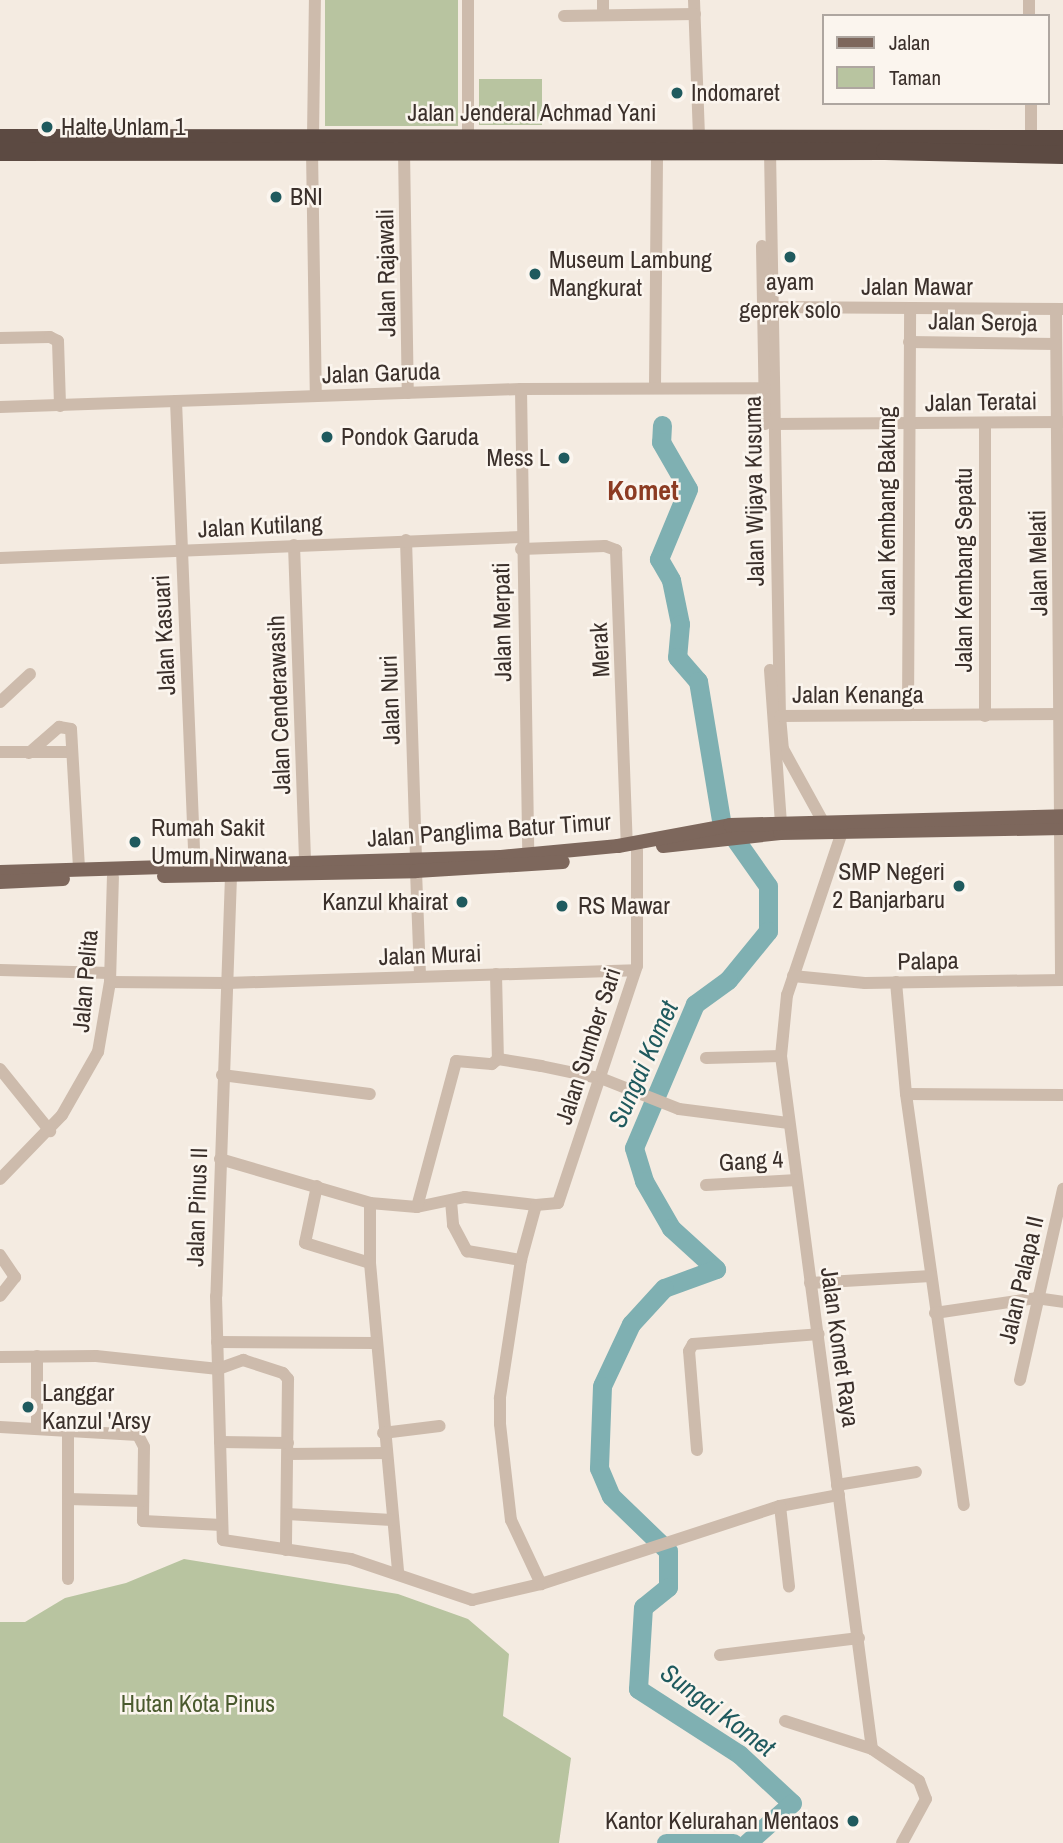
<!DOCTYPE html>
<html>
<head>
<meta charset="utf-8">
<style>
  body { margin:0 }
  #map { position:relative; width:1063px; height:1843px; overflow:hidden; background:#f4ebe1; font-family:"Archivo Narrow",sans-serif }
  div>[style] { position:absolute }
  .green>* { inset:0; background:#b8c4a0; transform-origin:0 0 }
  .river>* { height:19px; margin:-9.5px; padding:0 9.5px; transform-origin:9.5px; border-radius:9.5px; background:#7fb0b2 }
  .minor>* { height:12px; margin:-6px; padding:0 6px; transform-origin:6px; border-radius:6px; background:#cdbbac }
  .major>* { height:14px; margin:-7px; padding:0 7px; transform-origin:7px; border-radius:7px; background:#7d675c }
  .highway>* { height:18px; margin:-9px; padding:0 9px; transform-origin:9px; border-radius:9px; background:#5c4a42 }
  .dots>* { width:19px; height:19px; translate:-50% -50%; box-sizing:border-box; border:4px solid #fbf5ee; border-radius:50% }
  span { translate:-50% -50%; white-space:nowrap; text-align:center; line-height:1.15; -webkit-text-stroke:5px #fbf5ee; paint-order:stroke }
  .poi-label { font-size:24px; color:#3b302b }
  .left { translate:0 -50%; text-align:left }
  .right { translate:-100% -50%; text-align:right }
  .street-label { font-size:24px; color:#3b302b }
  .park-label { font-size:24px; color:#4a5a2e }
  .water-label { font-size:26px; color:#1f5a5e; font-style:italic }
  .quarter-label { font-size:28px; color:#8c3b22; font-weight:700 }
  .legend { position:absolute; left:822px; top:14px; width:228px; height:91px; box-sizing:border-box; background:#fbf5ee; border:2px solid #aea6a0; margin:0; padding:9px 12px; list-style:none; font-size:21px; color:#3b302b }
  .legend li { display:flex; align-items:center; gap:14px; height:35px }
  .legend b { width:35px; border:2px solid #aea6a0 }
</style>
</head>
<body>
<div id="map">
  <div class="green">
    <div style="left:325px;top:0;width:133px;height:126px"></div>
    <div style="left:479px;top:79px;width:63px;height:46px"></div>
    <div style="clip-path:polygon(184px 1559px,398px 1594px,468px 1619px,509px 1654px,503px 1716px,571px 1758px,559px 1843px,0 1843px,0 1622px,25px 1622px,65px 1598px,126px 1583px)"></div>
  </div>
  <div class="river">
    <div style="left:662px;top:425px;width:17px;rotate:93deg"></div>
    <div style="left:661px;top:442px;width:54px;rotate:60.1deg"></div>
    <div style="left:688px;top:489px;width:76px;rotate:112.5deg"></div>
    <div style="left:659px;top:559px;width:24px;rotate:60deg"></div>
    <div style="left:671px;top:580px;width:45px;rotate:78.4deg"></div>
    <div style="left:680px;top:624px;width:33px;rotate:95deg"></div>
    <div style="left:677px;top:657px;width:32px;rotate:49deg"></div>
    <div style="left:698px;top:681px;width:141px;rotate:80.6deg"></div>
    <div style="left:735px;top:839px;width:57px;rotate:54.9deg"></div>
    <div style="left:768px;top:886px;width:45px;rotate:90deg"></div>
    <div style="left:768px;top:931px;width:63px;rotate:129.2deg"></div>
    <div style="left:728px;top:980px;width:41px;rotate:144deg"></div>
    <div style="left:695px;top:1004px;width:156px;rotate:113deg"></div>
    <div style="left:634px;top:1148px;width:34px;rotate:73deg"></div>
    <div style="left:644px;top:1181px;width:54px;rotate:60.1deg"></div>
    <div style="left:671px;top:1228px;width:61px;rotate:42.3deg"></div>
    <div style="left:716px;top:1269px;width:55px;rotate:159.9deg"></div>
    <div style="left:664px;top:1288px;width:49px;rotate:132.5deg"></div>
    <div style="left:631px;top:1324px;width:68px;rotate:115.1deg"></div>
    <div style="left:602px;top:1386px;width:82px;rotate:92.1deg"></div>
    <div style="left:599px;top:1468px;width:30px;rotate:67deg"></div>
    <div style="left:611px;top:1496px;width:79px;rotate:44deg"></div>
    <div style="left:668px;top:1551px;width:36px;rotate:90deg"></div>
    <div style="left:668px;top:1587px;width:32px;rotate:141deg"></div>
    <div style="left:643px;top:1607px;width:82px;rotate:93.5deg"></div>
    <div style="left:638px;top:1689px;width:120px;rotate:32.8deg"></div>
    <div style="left:739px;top:1754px;width:72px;rotate:42.8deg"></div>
    <div style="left:792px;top:1803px;width:60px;rotate:138.4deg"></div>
    <div style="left:666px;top:1843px;width:67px"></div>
  </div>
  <div class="minor">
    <div style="left:694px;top:0;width:138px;rotate:87.9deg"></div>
    <div style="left:1029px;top:0;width:16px;rotate:90deg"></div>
    <div style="left:603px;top:15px;width:15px;rotate:-90deg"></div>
    <div style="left:564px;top:16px;width:131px;rotate:-0.9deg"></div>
    <div style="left:1031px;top:103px;width:33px;rotate:90deg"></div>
    <div style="left:313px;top:137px;width:137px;rotate:-89.2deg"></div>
    <div style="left:468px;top:139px;width:139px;rotate:-90deg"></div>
    <div style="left:312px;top:151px;width:245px;rotate:89.1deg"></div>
    <div style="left:404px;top:151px;width:242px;rotate:89.1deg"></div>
    <div style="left:770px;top:151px;width:565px;rotate:88.99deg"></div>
    <div style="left:780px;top:716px;width:33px;rotate:85deg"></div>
    <div style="left:783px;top:749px;width:81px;rotate:61.2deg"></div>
    <div style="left:762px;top:246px;width:178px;rotate:89deg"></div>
    <div style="left:771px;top:307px;width:292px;rotate:0.4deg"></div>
    <div style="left:1056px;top:309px;width:507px;rotate:89.55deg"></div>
    <div style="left:0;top:338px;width:50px;rotate:-1.1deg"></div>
    <div style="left:50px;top:337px;width:9px;rotate:27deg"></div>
    <div style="left:58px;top:341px;width:65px;rotate:88.2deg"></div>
    <div style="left:909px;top:342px;width:147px;rotate:0.8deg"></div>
    <div style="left:655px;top:387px;width:235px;rotate:-89.5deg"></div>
    <div style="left:521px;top:389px;width:466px;rotate:89.1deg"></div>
    <div style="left:176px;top:401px;width:465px;rotate:87.7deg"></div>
    <div style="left:0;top:407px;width:521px;rotate:-1.98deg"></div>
    <div style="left:521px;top:389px;width:243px;rotate:-0.2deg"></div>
    <div style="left:773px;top:424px;width:290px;rotate:-0.4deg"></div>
    <div style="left:406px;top:540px;width:319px;rotate:88.2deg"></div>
    <div style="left:294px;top:545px;width:318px;rotate:88deg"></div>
    <div style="left:521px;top:549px;width:84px;rotate:-2deg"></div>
    <div style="left:605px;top:546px;width:12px;rotate:20deg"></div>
    <div style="left:616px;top:550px;width:294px;rotate:87.9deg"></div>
    <div style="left:0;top:558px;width:522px;rotate:-2.3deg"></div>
    <div style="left:770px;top:670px;width:153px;rotate:85.9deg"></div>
    <div style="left:0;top:702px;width:41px;rotate:-43deg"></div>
    <div style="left:908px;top:715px;width:407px;rotate:-89.7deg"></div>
    <div style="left:780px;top:716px;width:283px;rotate:-0.4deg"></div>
    <div style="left:985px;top:716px;width:292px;rotate:-90deg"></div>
    <div style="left:0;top:752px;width:72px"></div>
    <div style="left:29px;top:753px;width:40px;rotate:-41deg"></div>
    <div style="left:59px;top:727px;width:12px;rotate:9deg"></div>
    <div style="left:71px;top:729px;width:140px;rotate:86.7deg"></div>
    <div style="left:1060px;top:828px;width:152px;rotate:89.6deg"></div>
    <div style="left:842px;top:832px;width:172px;rotate:108.6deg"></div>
    <div style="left:787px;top:995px;width:61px;rotate:95.6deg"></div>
    <div style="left:781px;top:1056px;width:699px;rotate:82.52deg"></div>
    <div style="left:872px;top:1749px;width:57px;rotate:34.2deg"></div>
    <div style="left:919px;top:1781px;width:19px;rotate:69deg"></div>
    <div style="left:926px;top:1799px;width:50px;rotate:118.6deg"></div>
    <div style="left:416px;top:871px;width:105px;rotate:87.8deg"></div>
    <div style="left:231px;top:876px;width:420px;rotate:92deg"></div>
    <div style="left:216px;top:1296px;width:244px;rotate:88.4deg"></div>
    <div style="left:223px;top:1540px;width:129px;rotate:8.4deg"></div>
    <div style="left:351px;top:1559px;width:128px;rotate:18.7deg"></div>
    <div style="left:472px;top:1600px;width:71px;rotate:-13.1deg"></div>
    <div style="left:541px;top:1584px;width:251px;rotate:-18.1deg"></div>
    <div style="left:780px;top:1506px;width:60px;rotate:-10.6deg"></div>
    <div style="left:0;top:970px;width:110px;rotate:1.6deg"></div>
    <div style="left:496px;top:974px;width:85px;rotate:88.7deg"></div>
    <div style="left:793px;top:976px;width:72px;rotate:5.6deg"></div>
    <div style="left:865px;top:983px;width:198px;rotate:-0.9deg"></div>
    <div style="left:110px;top:982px;width:117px;rotate:0.5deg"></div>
    <div style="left:227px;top:983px;width:408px;rotate:-1.8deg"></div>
    <div style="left:896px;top:982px;width:112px;rotate:84.9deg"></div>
    <div style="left:906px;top:1094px;width:415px;rotate:82deg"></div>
    <div style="left:706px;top:1058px;width:75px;rotate:-1.5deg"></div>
    <div style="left:0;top:1069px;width:80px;rotate:51.1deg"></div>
    <div style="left:222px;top:1075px;width:149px;rotate:7.3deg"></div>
    <div style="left:906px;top:1094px;width:157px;rotate:0.4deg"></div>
    <div style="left:220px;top:1159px;width:156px;rotate:16.3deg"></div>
    <div style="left:370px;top:1203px;width:47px;rotate:4.9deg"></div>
    <div style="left:417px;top:1207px;width:49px;rotate:-11.8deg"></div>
    <div style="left:465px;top:1197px;width:71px;rotate:6.4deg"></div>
    <div style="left:536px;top:1205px;width:22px;rotate:-5deg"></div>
    <div style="left:558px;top:1203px;width:250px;rotate:-71.6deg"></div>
    <div style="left:637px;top:966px;width:116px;rotate:-90deg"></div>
    <div style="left:0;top:1179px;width:89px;rotate:-45.9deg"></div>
    <div style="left:62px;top:1115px;width:73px;rotate:-60.3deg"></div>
    <div style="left:98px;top:1052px;width:71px;rotate:-80.3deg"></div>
    <div style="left:110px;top:982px;width:105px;rotate:-88.4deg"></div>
    <div style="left:706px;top:1185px;width:91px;rotate:-3.1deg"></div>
    <div style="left:317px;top:1186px;width:58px;rotate:101.9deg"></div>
    <div style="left:305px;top:1243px;width:68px;rotate:17.1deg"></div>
    <div style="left:370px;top:1263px;width:60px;rotate:-90deg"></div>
    <div style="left:451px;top:1201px;width:24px;rotate:85deg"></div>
    <div style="left:453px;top:1225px;width:30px;rotate:62deg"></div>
    <div style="left:467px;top:1251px;width:55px;rotate:9.5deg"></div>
    <div style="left:521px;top:1260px;width:140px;rotate:98.7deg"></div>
    <div style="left:500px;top:1398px;width:26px;rotate:90deg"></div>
    <div style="left:500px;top:1424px;width:97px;rotate:83.5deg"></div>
    <div style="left:511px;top:1520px;width:71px;rotate:64.9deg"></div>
    <div style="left:417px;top:1207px;width:151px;rotate:-75deg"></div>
    <div style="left:456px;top:1061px;width:36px;rotate:5deg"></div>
    <div style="left:492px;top:1064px;width:8px;rotate:-40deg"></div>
    <div style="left:498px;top:1059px;width:44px;rotate:9.2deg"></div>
    <div style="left:541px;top:1066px;width:63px;rotate:11.8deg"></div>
    <div style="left:603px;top:1079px;width:82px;rotate:21.5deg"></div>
    <div style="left:679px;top:1109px;width:111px;rotate:7.3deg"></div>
    <div style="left:0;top:1255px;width:27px;rotate:56deg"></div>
    <div style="left:15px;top:1277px;width:24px;rotate:128deg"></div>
    <div style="left:521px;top:1260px;width:57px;rotate:-74.7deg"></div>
    <div style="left:370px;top:1263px;width:311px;rotate:84.8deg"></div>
    <div style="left:810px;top:1283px;width:121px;rotate:-3.3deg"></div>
    <div style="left:935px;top:1313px;width:102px;rotate:-8.4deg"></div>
    <div style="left:1036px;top:1298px;width:27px;rotate:8deg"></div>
    <div style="left:217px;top:1342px;width:158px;rotate:0.4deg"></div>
    <div style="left:0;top:1357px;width:96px;rotate:-0.6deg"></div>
    <div style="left:96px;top:1356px;width:123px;rotate:6.1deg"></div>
    <div style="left:218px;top:1369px;width:27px;rotate:-20deg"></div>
    <div style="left:243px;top:1360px;width:42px;rotate:18deg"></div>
    <div style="left:283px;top:1373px;width:8px;rotate:50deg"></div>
    <div style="left:288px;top:1379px;width:171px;rotate:90.7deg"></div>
    <div style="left:1020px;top:1380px;width:196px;rotate:-77.3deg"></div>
    <div style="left:0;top:1427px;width:138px;rotate:3.3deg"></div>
    <div style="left:138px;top:1435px;width:13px;rotate:63deg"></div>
    <div style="left:144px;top:1447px;width:74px;rotate:90.8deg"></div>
    <div style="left:143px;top:1521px;width:79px;rotate:2.9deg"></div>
    <div style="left:37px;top:1428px;width:72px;rotate:-90deg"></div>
    <div style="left:68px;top:1429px;width:150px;rotate:90deg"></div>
    <div style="left:383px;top:1433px;width:57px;rotate:-7deg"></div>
    <div style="left:220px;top:1442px;width:68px;rotate:0.8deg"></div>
    <div style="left:697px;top:1450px;width:99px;rotate:-94.6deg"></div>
    <div style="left:689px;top:1351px;width:8px;rotate:-60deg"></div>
    <div style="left:693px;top:1344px;width:126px;rotate:-4.5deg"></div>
    <div style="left:288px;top:1454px;width:99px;rotate:-0.6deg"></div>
    <div style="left:837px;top:1485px;width:80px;rotate:-9.3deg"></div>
    <div style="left:68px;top:1499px;width:74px;rotate:1.5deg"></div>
    <div style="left:780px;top:1506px;width:81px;rotate:83.6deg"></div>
    <div style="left:287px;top:1514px;width:105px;rotate:3.3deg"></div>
    <div style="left:720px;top:1655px;width:140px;rotate:-7deg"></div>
    <div style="left:785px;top:1721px;width:91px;rotate:17.8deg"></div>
  </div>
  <div class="major">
    <div style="left:663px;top:846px;width:118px;rotate:-6.3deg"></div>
    <div style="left:780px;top:833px;width:283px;rotate:-1deg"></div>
    <div style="left:0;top:872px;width:501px;rotate:-1.71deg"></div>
    <div style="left:501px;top:857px;width:118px;rotate:-5.4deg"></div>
    <div style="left:618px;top:846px;width:114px;rotate:-10.6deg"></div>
    <div style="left:730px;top:825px;width:333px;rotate:-1.5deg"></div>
    <div style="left:164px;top:876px;width:252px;rotate:-1.1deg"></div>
    <div style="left:416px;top:871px;width:147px;rotate:-3.5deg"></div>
    <div style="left:0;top:882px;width:63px;rotate:-2.7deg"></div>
  </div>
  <div class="highway">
    <div style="left:0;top:138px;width:1063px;rotate:0.05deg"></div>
    <div style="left:0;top:152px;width:885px;rotate:-0.06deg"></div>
    <div style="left:885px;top:151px;width:178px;rotate:1.3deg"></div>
  </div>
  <div class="dots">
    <div style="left:677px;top:93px;background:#1f5a5e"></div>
    <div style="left:47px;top:127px;background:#1f5a5e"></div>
    <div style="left:276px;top:197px;background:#1f5a5e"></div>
    <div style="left:790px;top:257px;background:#1f5a5e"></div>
    <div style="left:535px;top:274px;background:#1f5a5e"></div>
    <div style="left:327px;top:437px;background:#1f5a5e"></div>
    <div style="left:564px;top:458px;background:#1f5a5e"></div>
    <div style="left:135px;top:842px;background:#1f5a5e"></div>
    <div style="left:959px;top:886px;background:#1f5a5e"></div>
    <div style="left:462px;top:902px;background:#1f5a5e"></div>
    <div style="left:562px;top:906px;background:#1f5a5e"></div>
    <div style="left:28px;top:1407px;background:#1f5a5e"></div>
    <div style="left:853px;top:1821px;background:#1f5a5e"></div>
  </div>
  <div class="poi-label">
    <span class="left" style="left:691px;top:93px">Indomaret</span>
    <span class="left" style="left:61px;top:127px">Halte Unlam 1</span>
    <span class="left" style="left:290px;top:197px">BNI</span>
    <span class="left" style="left:549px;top:274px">Museum Lambung<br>Mangkurat</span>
    <span style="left:790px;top:296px">ayam<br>geprek solo</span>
    <span class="left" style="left:341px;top:437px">Pondok Garuda</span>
    <span class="right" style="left:550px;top:458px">Mess L</span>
    <span class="left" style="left:151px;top:842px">Rumah Sakit<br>Umum Nirwana</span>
    <span class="right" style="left:945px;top:886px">SMP Negeri<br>2 Banjarbaru</span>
    <span class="right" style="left:448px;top:902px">Kanzul khairat</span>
    <span class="left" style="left:578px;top:906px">RS Mawar</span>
    <span class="left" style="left:42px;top:1407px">Langgar<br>Kanzul 'Arsy</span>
    <span class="right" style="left:839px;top:1821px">Kantor Kelurahan Mentaos</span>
  </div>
  <div class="street-label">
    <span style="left:532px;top:113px">Jalan Jenderal Achmad Yani</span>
    <span style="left:386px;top:273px;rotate:-91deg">Jalan Rajawali</span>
    <span style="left:917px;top:287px">Jalan Mawar</span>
    <span style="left:983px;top:322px;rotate:1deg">Jalan Seroja</span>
    <span style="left:381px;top:373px;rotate:-2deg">Jalan Garuda</span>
    <span style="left:981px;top:402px;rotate:-1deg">Jalan Teratai</span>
    <span style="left:754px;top:491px;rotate:-91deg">Jalan Wijaya Kusuma</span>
    <span style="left:887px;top:511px;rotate:-90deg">Jalan Kembang Bakung</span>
    <span style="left:260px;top:526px;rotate:-3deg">Jalan Kutilang</span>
    <span style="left:1038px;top:563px;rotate:-91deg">Jalan Melati</span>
    <span style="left:964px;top:570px;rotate:-90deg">Jalan Kembang Sepatu</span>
    <span style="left:502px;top:622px;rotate:-91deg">Jalan Merpati</span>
    <span style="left:164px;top:635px;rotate:-93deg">Jalan Kasuari</span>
    <span style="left:600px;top:650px;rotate:-93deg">Merak</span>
    <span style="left:858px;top:695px">Jalan Kenanga</span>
    <span style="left:390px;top:700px;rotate:-92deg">Jalan Nuri</span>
    <span style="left:279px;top:705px;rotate:-92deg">Jalan Cenderawasih</span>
    <span style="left:489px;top:830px;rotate:-4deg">Jalan Panglima Batur Timur</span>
    <span style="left:430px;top:955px;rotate:-2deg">Jalan Murai</span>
    <span style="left:928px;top:961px;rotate:-1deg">Palapa</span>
    <span style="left:85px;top:981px;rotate:-85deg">Jalan Pelita</span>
    <span style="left:588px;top:1046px;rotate:-72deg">Jalan Sumber Sari</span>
    <span style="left:751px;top:1161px;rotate:-3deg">Gang 4</span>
    <span style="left:197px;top:1207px;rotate:-88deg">Jalan Pinus II</span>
    <span style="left:1021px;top:1280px;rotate:-77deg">Jalan Palapa II</span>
    <span style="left:840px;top:1347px;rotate:82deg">Jalan Komet Raya</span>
  </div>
  <div class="park-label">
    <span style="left:198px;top:1704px">Hutan Kota Pinus</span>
  </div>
  <div class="water-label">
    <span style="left:643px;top:1064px;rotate:-66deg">Sungai Komet</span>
    <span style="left:718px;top:1710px;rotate:37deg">Sungai Komet</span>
  </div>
  <div class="quarter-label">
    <span style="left:643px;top:490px">Komet</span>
  </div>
  <ul class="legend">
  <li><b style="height:9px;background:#7d675c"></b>Jalan</li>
  <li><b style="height:19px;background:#b8c4a0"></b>Taman</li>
  </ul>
</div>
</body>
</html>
